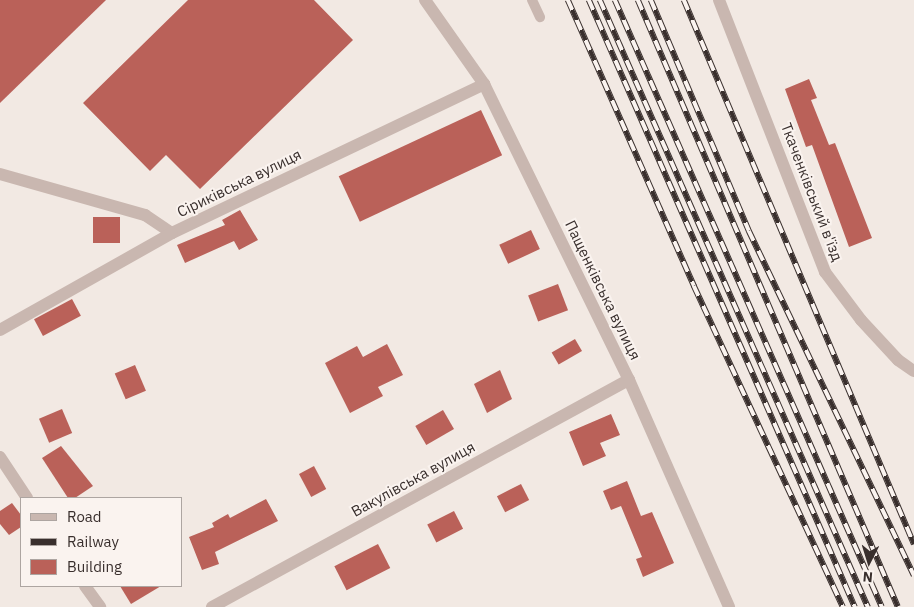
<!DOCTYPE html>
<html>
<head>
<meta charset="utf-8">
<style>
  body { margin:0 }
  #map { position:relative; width:914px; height:607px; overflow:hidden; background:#f2e9e3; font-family:"IBM Plex Sans",sans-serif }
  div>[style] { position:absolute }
  .building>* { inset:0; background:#ba6159; transform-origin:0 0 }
  .lane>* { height:10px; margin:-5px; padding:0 5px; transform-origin:5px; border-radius:5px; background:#c9b7b0 }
  .street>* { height:12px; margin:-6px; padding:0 6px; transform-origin:6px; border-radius:6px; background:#c9b7b0 }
  .rail>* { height:5.5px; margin-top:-2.75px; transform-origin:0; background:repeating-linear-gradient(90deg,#faf3ef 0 11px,#392f2d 0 22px); box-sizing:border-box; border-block:1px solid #392f2d }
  span { translate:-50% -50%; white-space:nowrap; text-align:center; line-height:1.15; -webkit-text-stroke:4px #faf3ef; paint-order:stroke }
  .street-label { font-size:15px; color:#392f2d }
  .legend { position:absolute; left:20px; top:497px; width:162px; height:90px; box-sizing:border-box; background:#faf3ef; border:1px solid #ada5a1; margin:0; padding:6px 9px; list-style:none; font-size:15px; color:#392f2d }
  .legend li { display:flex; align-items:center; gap:10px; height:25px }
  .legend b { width:25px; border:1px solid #ada5a1 }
  .north { position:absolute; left:844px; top:537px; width:50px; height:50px; -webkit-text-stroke:4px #faf3ef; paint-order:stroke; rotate:185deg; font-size:14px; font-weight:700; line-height:20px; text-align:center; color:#392f2d }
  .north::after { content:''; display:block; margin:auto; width:18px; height:22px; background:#392f2d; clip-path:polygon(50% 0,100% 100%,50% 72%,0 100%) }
</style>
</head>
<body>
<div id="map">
  <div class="building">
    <div style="clip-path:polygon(0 0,106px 0,0 103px)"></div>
    <div style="clip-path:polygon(188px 0,314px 0,353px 40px,200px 189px,166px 155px,150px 171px,83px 103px)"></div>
    <div style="clip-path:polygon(809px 79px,817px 98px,811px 100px,829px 145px,835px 143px,872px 238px,849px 247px,812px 145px,806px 147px,785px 89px)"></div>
    <div style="left:481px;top:110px;width:50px;height:157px;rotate:65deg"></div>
    <div style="clip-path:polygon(240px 210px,258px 240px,239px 250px,234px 241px,185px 263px,177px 245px,225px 225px,222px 220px)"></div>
    <div style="left:93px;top:217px;width:27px;height:26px"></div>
    <div style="left:531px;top:230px;width:21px;height:35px;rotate:65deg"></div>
    <div style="left:558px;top:284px;width:28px;height:32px;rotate:69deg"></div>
    <div style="left:72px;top:299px;width:19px;height:43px;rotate:62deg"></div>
    <div style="left:575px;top:339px;width:14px;height:27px;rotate:60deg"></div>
    <div style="clip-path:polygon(387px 344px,403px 375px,378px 387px,383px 396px,350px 413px,325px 363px,357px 346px,363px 357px)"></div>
    <div style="left:135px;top:365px;width:28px;height:22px;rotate:67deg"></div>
    <div style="clip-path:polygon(500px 370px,512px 399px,487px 413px,474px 384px)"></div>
    <div style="left:62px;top:409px;width:26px;height:25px;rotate:67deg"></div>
    <div style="left:443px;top:410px;width:22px;height:32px;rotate:60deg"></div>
    <div style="clip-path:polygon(611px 414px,620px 435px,600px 443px,606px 456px,583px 466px,569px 432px)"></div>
    <div style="clip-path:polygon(61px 446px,93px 486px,75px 498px,68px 498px,42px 458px)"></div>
    <div style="left:314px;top:466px;width:26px;height:17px;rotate:62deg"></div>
    <div style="clip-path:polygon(627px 481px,641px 516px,652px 512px,674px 563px,643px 577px,636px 559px,642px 557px,621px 506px,611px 510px,603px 491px)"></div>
    <div style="left:521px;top:484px;width:18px;height:27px;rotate:63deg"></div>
    <div style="clip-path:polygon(266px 499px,278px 521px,215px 552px,219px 564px,202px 570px,189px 537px,214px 527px,212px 523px,228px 514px,230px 518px)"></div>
    <div style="clip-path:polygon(12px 503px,21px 515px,21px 527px,9px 535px,0 524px,0 511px)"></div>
    <div style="left:454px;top:511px;width:20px;height:30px;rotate:63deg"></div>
    <div style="left:378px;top:544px;width:27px;height:49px;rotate:63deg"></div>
    <div style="clip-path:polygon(120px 586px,161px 586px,131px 604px)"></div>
  </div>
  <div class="lane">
    <div style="left:532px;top:0;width:19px;rotate:65deg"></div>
  </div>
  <div class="street">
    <div style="left:425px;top:0;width:103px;rotate:54.9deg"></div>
    <div style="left:484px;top:84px;width:330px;rotate:63.9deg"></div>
    <div style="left:629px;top:380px;width:248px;rotate:66.2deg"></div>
    <div style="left:719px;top:0;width:292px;rotate:68.7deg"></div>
    <div style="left:825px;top:272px;width:60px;rotate:53.1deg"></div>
    <div style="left:861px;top:320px;width:54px;rotate:47.2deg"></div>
    <div style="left:898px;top:360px;width:19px;rotate:35deg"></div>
    <div style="left:0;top:174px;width:151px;rotate:15.8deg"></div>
    <div style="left:145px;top:215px;width:32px;rotate:34deg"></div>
    <div style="left:172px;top:233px;width:346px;rotate:-25.5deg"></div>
    <div style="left:0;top:330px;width:197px;rotate:-29.4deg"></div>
    <div style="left:0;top:457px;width:49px;rotate:56.6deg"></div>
    <div style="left:85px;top:586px;width:26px;rotate:54deg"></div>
    <div style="left:212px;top:607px;width:475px;rotate:-28.6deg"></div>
  </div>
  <div class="rail">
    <div style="left:568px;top:0;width:313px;rotate:66.2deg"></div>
    <div style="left:694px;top:286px;width:354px;rotate:65.1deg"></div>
    <div style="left:589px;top:0;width:663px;rotate:66.34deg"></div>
    <div style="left:600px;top:0;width:664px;rotate:66.18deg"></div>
    <div style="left:615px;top:0;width:663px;rotate:66.26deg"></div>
    <div style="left:638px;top:0;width:660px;rotate:66.81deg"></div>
    <div style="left:651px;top:0;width:251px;rotate:67deg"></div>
    <div style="left:749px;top:231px;width:382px;rotate:64.4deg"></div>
    <div style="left:684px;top:0;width:591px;rotate:67.08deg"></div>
  </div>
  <div class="street-label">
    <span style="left:239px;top:183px;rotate:-26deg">Сіриківська вулиця</span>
    <span style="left:812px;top:192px;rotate:69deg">Ткаченківський в'їзд</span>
    <span style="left:603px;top:290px;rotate:64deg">Пащенківська вулиця</span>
    <span style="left:413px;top:479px;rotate:-29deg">Вакулівська вулиця</span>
  </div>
  <ul class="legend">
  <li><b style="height:6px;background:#c9b7b0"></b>Road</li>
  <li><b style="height:6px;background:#392f2d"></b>Railway</li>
  <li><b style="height:14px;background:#ba6159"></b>Building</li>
  </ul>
  <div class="north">N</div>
</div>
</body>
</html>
